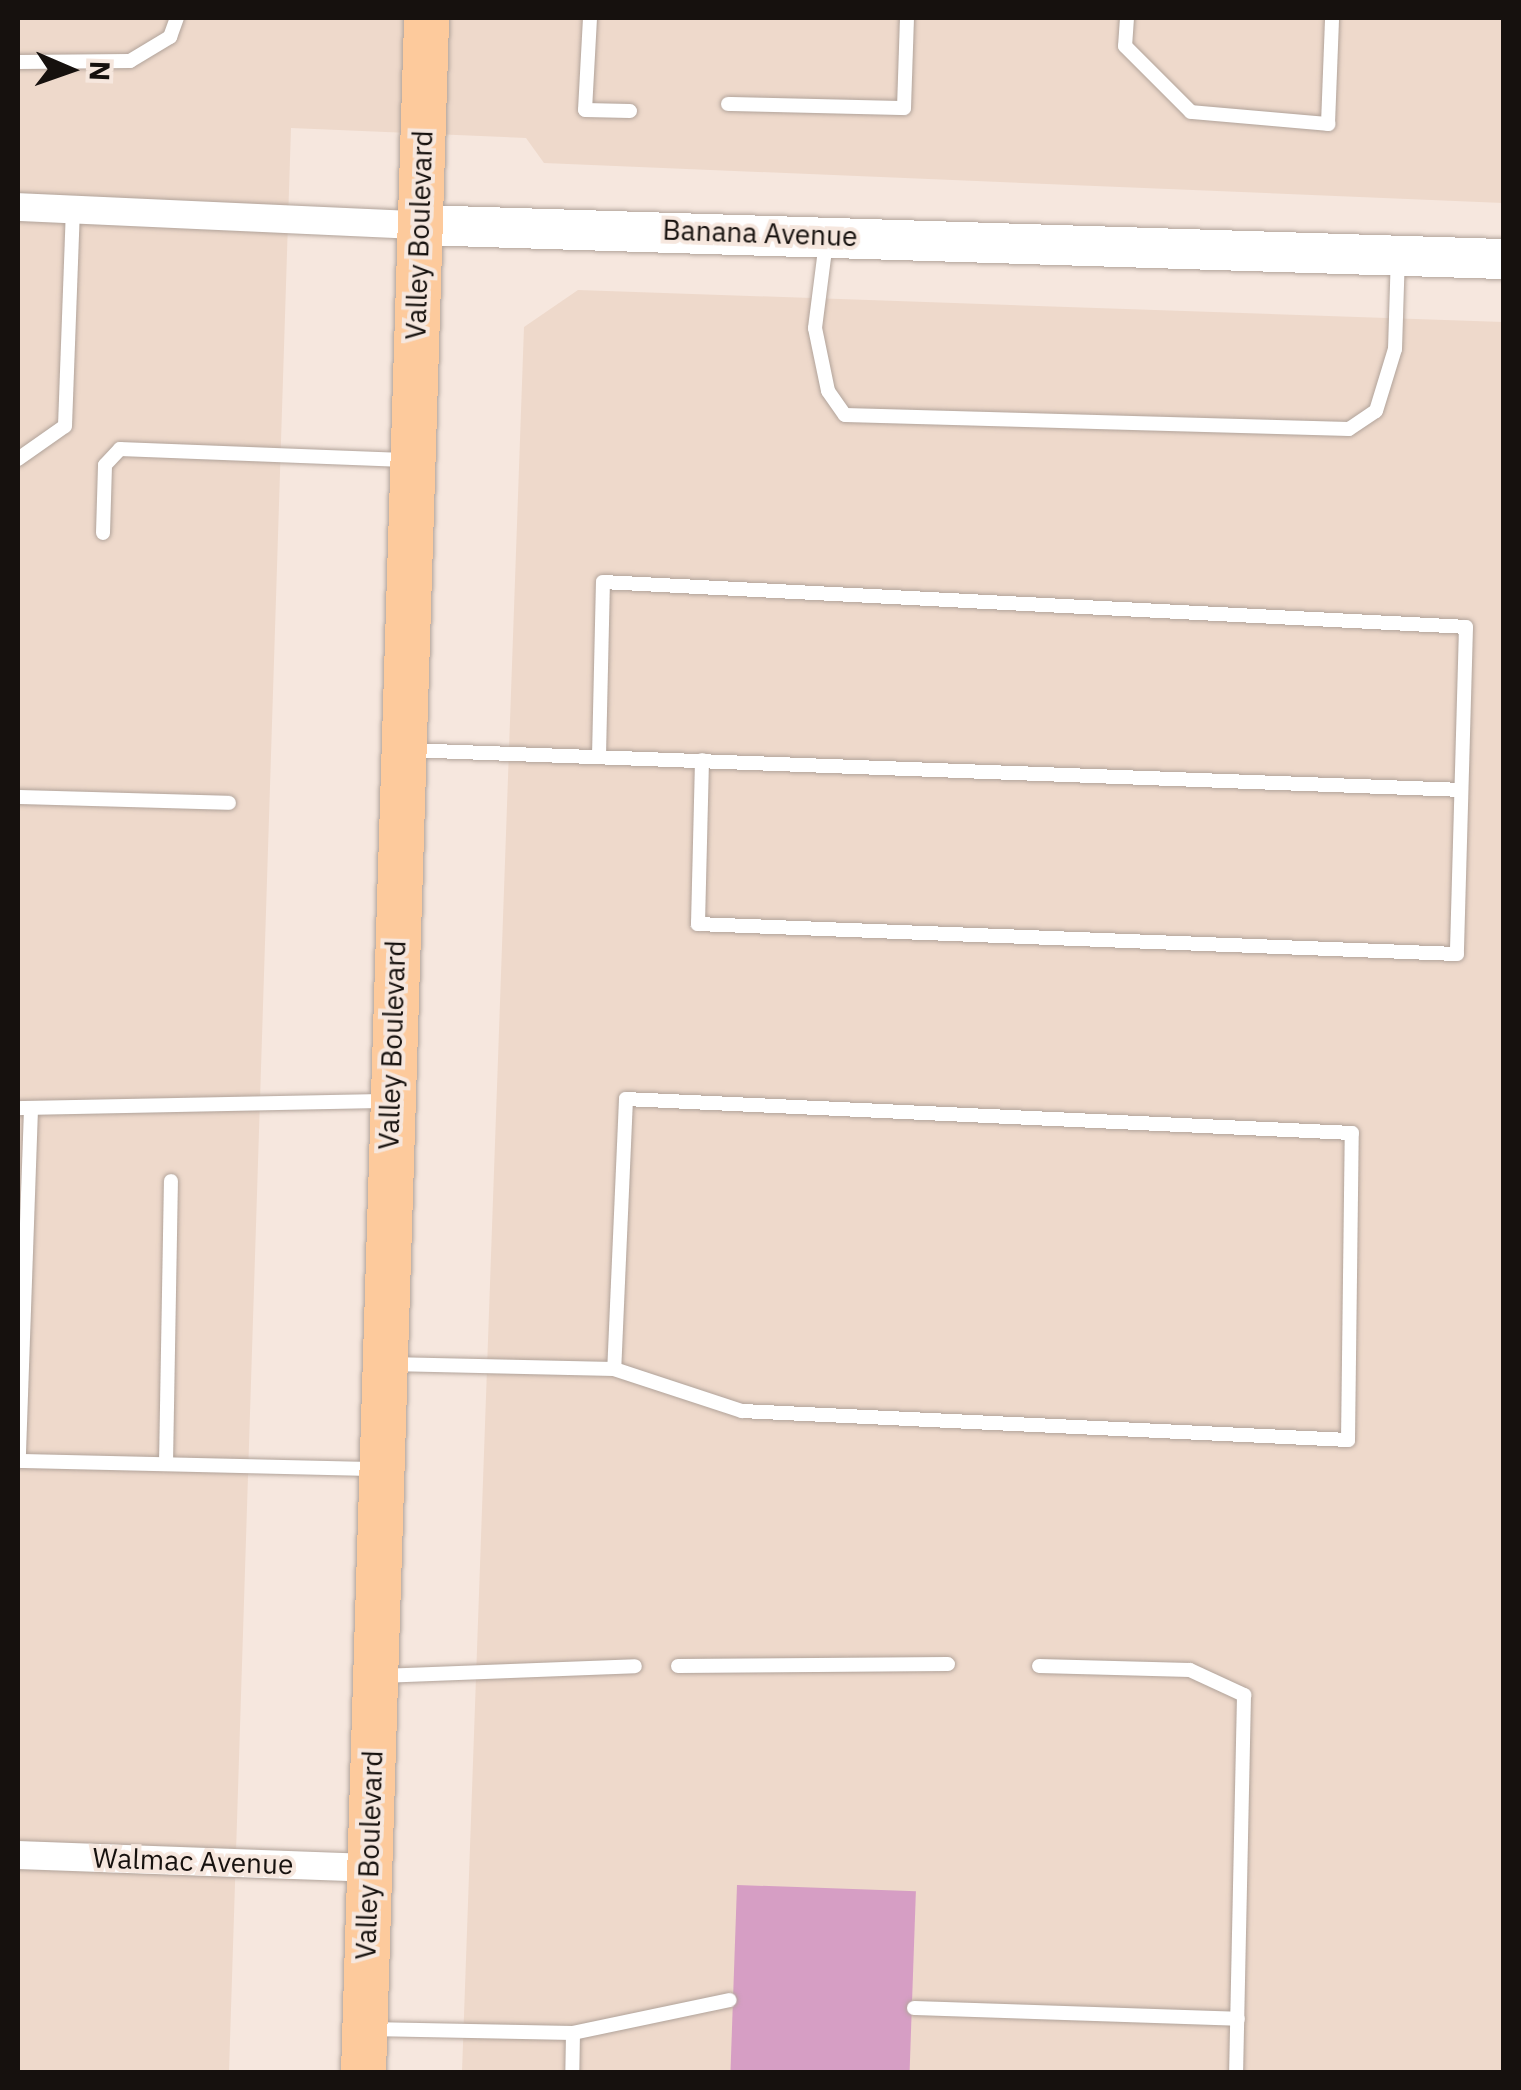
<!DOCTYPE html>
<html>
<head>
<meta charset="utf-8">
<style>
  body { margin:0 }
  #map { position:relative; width:1521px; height:2090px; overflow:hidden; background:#f6e7de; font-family:"IBM Plex Sans",sans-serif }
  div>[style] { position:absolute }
  .built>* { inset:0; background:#eed9cb }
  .building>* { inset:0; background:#d69ec4; transform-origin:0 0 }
  .roads { filter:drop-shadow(0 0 2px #b1a39a) drop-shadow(0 0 2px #b1a39a) }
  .lane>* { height:14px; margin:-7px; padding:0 7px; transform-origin:7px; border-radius:7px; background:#fff }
  .street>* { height:28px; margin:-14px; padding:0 14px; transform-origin:14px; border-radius:14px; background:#fff }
  .secondary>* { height:40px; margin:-20px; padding:0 20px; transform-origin:20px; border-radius:20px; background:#fff }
  .primary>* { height:45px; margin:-22.5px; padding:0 22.5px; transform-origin:22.5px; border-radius:22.5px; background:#fdca9c }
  span { translate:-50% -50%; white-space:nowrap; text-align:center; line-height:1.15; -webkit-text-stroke:8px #f6e7de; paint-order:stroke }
  .street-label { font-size:28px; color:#16110e }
  .frame { position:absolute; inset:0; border:20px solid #16110e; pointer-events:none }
  .north { position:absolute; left:20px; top:20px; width:100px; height:100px; -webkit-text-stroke:8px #f6e7de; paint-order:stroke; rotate:92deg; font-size:28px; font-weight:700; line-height:40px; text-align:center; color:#16110e }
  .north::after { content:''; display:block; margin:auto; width:35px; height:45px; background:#16110e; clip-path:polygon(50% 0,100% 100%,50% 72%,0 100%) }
</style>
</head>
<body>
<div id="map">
  <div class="built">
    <div style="clip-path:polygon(18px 18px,1503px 18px,1503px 203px,544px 163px,526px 138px,291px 128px,229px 2072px,18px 2072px)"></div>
    <div style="clip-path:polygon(578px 290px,1503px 322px,1503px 2072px,462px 2072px,524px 327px)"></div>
  </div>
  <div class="building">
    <div style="left:737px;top:1885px;width:179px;height:187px;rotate:2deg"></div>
  </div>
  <div class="roads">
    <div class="lane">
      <div style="left:590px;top:18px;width:92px;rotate:93.1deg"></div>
      <div style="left:585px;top:110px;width:45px;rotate:1.3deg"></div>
      <div style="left:1127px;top:18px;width:28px;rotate:94deg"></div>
      <div style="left:1125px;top:46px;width:93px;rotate:45deg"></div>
      <div style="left:1191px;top:112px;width:138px;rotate:5deg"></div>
      <div style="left:1328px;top:124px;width:106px;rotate:-87.8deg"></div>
      <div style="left:18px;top:62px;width:112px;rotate:-0.5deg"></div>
      <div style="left:130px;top:61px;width:47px;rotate:-31deg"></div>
      <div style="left:170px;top:37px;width:20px;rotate:-70deg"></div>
      <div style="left:728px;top:104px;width:176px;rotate:1.3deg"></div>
      <div style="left:904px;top:108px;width:90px;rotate:-88.1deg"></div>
      <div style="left:826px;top:242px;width:87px;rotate:97.3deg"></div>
      <div style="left:815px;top:328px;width:64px;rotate:78.3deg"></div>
      <div style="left:828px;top:391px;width:29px;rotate:55deg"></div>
      <div style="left:845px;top:415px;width:504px;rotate:1.59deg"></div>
      <div style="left:1349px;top:429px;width:32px;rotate:-34deg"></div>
      <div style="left:1376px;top:411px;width:65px;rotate:-73deg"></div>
      <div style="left:1395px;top:349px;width:93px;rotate:-88.2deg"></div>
      <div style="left:18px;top:459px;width:57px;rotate:-35.1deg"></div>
      <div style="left:65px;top:426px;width:217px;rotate:-87.9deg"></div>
      <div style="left:103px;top:533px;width:68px;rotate:-88.3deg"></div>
      <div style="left:105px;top:465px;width:22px;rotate:-47deg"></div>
      <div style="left:120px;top:449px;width:284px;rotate:2.2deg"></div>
      <div style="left:407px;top:750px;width:1055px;rotate:2.17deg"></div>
      <div style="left:599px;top:756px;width:174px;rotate:-88.7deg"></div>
      <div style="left:603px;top:582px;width:864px;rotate:2.98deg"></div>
      <div style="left:1466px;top:627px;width:327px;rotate:91.6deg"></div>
      <div style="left:1457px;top:954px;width:760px;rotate:-177.74deg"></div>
      <div style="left:698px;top:924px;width:164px;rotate:-88.6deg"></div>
      <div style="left:18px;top:797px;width:211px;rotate:1.6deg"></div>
      <div style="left:18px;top:1108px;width:369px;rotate:-1.1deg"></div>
      <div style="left:31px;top:1109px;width:352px;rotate:92deg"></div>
      <div style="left:19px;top:1461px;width:356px;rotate:1.3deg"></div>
      <div style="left:389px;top:1364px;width:225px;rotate:1.3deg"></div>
      <div style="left:614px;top:1369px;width:135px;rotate:18.2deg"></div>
      <div style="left:742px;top:1411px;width:607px;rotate:2.74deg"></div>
      <div style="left:1348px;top:1440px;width:307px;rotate:-89.3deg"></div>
      <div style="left:1352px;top:1133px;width:727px;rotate:-177.32deg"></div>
      <div style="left:626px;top:1099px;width:270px;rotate:92.5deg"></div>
      <div style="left:166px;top:1464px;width:283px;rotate:-89deg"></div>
      <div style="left:678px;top:1666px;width:270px;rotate:-0.4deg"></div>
      <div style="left:1039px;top:1666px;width:151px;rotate:1.5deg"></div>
      <div style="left:1190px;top:1670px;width:60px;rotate:24.8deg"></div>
      <div style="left:1244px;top:1695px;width:377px;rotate:91.2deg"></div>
      <div style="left:380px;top:1676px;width:255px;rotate:-2.2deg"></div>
      <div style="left:914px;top:2008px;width:324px;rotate:1.9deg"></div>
      <div style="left:369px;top:2029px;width:204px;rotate:1.1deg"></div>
      <div style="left:573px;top:2033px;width:39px;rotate:91deg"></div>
      <div style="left:573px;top:2033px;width:160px;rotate:-11.9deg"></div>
    </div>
    <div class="street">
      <div style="left:18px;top:207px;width:402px;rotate:2.6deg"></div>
      <div style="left:18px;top:1855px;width:351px;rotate:2.1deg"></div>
    </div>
    <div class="secondary">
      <div style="left:420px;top:225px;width:1085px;rotate:1.8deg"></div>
    </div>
    <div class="primary">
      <div style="left:363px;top:2072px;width:2055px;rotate:-88.24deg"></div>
    </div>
  </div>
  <div class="street-label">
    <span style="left:760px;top:233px;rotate:2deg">Banana Avenue</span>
    <span style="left:419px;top:235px;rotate:-88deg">Valley Boulevard</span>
    <span style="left:392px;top:1045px;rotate:-88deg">Valley Boulevard</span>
    <span style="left:369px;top:1855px;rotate:-88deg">Valley Boulevard</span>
    <span style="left:193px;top:1861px;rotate:2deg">Walmac Avenue</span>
  </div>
  <div class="frame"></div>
  <div class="north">N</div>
</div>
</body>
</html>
